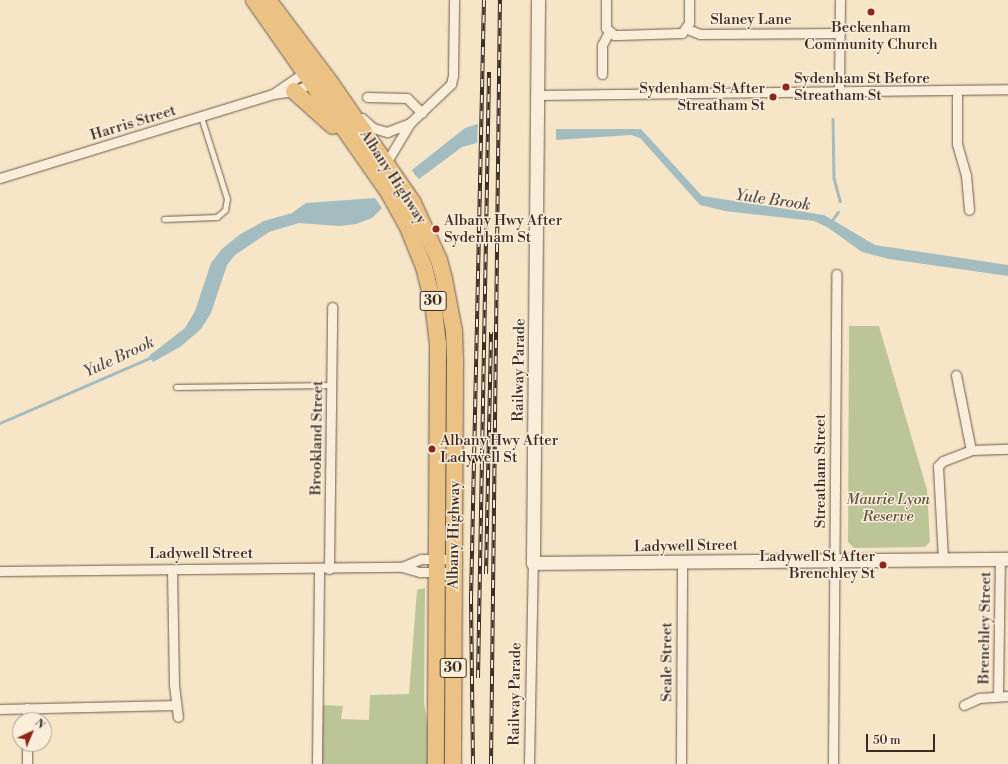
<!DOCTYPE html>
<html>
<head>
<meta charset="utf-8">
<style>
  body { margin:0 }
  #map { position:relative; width:1008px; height:764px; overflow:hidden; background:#f7e5c8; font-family:"Libre Bodoni",serif }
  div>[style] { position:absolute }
  .green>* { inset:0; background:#bcc597 }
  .water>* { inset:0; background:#a2bcc0 }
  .stream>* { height:2.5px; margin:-1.25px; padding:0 1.25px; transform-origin:1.25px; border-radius:1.25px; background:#a2bcc0 }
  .roads { filter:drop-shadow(0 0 1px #6b5a4b) drop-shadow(0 0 1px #6b5a4b) }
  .lane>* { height:4.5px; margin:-2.25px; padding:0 2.25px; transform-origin:2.25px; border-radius:2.25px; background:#faeedb }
  .street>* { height:9px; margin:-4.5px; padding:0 4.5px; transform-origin:4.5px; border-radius:4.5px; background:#faeedb }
  .secondary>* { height:13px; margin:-6.5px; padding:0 6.5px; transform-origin:6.5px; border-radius:6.5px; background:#faeedb }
  .highway>* { height:16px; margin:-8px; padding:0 8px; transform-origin:8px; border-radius:8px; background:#ecc284 }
  .rail>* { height:4px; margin-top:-2px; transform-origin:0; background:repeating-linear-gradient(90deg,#faeedb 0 8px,#3c2b21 0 16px); box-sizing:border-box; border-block:1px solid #3c2b21 }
  .dots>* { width:11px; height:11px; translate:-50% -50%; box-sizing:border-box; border:2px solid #faeedb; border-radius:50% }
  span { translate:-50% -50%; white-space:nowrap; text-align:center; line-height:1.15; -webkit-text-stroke:3px #faeedb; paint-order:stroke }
  .shield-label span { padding:1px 3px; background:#faeedb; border:1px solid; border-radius:3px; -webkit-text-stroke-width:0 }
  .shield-label { font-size:14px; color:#3c2b21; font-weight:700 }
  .street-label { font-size:15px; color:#3c2b21 }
  .poi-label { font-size:15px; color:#3c2b21 }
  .left { translate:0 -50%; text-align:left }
  .right { translate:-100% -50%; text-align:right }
  .park-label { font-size:15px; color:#5c523e; font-style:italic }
  .water-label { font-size:16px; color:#564f49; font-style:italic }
  .north { position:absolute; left:12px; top:712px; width:40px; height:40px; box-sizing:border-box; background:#faeedb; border:1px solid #aea091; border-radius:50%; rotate:44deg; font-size:11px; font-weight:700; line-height:16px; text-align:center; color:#3c2b21 }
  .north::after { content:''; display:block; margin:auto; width:14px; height:18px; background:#8f2418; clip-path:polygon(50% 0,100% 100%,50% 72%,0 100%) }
  .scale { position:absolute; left:866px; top:734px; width:69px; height:18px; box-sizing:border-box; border:2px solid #3c2b21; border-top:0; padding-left:5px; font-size:12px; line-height:14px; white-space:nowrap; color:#3c2b21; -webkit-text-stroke:3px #faeedb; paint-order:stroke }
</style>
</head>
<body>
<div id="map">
  <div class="green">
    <div style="clip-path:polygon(849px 326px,879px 326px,927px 490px,930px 542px,925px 547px,854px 548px,848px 542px)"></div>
    <div style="clip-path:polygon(425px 588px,424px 703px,429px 732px,428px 764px,322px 764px,322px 705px,343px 706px,341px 719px,369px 720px,370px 695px,409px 694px,417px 590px)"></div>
  </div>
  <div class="water">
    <div style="clip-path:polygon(478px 124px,477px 143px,462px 147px,419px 179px,415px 175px,412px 170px,465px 128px)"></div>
    <div style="clip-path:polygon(556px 129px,641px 129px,702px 196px,824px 215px,875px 245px,1008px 265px,1008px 276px,889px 259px,862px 252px,827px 227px,814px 221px,725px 211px,700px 205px,640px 138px,631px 135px,556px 140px)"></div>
    <div style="clip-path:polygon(375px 198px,382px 208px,372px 218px,356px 224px,340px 226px,299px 223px,269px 232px,235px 255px,227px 265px,211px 313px,201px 329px,180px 347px,153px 362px,149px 356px,185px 328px,195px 311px,211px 263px,222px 249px,239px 235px,264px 221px,292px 213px,306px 203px)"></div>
  </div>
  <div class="stream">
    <div style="left:833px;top:119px;width:59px;rotate:89deg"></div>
    <div style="left:834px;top:178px;width:24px;rotate:75deg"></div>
    <div style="left:831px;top:222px;width:12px;rotate:-55deg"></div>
    <div style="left:0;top:423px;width:166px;rotate:-23.5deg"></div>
  </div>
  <div class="roads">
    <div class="lane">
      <div style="left:164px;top:219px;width:53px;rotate:-2.2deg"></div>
      <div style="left:217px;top:217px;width:11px;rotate:-41deg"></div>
      <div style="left:225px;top:210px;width:11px;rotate:-80deg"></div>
      <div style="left:227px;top:199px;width:86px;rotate:-107.6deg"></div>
      <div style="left:176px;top:387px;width:156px;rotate:-0.7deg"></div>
    </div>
    <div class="street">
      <div style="left:606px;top:0;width:28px;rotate:90deg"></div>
      <div style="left:606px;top:28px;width:11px;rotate:41deg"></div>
      <div style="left:614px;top:35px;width:5px"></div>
      <div style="left:619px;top:35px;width:63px;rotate:-1.8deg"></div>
      <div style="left:682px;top:33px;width:12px;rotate:-55deg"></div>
      <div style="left:689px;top:23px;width:23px;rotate:-90deg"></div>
      <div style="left:687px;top:29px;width:14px;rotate:21deg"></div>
      <div style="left:700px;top:34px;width:140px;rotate:-0.4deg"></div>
      <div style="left:602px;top:74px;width:29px;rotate:-90deg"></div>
      <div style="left:602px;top:45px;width:15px;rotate:-62deg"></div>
      <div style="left:957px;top:90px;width:54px;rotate:90deg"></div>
      <div style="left:957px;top:144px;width:32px;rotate:74deg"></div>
      <div style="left:966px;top:175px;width:35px;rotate:85deg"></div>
      <div style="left:839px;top:92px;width:92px;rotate:-89.4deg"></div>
      <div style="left:273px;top:94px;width:42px;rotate:-34.4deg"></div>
      <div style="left:538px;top:95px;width:470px;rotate:-0.7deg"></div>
      <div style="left:367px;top:97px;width:40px;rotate:1.4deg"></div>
      <div style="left:407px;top:98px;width:21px;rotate:45deg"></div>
      <div style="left:362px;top:118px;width:15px;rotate:42deg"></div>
      <div style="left:373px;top:128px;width:15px;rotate:16deg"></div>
      <div style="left:387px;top:132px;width:25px;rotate:-21deg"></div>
      <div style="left:386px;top:163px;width:47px;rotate:-59deg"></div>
      <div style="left:410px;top:123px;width:57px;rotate:-43.6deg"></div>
      <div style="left:451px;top:84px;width:9px;rotate:-77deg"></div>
      <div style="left:453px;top:75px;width:75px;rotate:-89.2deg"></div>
      <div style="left:0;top:178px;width:286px;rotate:-17.1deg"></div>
      <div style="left:273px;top:94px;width:21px;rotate:-8deg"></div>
      <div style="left:294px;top:91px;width:24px;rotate:-24deg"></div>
      <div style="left:956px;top:375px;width:76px;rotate:78.7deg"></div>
      <div style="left:943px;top:559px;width:93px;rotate:-93.1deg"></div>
      <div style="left:938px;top:466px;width:7px;rotate:-45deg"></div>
      <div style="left:943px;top:461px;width:30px;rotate:-21deg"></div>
      <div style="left:971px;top:450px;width:37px;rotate:-2deg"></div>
      <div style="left:402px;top:567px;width:21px;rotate:-23deg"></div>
      <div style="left:421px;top:559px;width:33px"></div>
      <div style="left:329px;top:569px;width:262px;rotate:-89.3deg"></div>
      <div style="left:172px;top:570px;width:115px;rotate:89deg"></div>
      <div style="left:174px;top:685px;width:32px;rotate:83deg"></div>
      <div style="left:0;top:571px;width:402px;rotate:-0.6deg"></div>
      <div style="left:402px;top:567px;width:19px;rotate:16deg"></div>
      <div style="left:420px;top:572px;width:33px"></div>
      <div style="left:998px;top:696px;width:136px;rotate:-89.2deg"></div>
      <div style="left:964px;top:705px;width:17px;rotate:-25deg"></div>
      <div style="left:979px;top:698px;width:29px;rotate:-4deg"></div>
      <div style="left:27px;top:708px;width:12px;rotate:90deg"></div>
      <div style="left:0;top:709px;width:176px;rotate:-1.3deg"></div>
      <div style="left:27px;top:744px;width:20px;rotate:90deg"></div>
      <div style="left:681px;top:762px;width:201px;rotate:-89.7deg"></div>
      <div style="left:317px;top:764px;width:194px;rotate:-89.4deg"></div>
      <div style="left:529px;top:764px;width:201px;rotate:-88.9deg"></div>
      <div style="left:833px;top:764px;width:490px;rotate:-89.6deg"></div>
    </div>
    <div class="secondary">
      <div style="left:538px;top:0;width:563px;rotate:90.51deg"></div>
      <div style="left:533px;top:563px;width:475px;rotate:-0.5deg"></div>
    </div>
    <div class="highway">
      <div style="left:254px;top:0;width:236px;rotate:55deg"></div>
      <div style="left:389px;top:193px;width:37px;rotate:61deg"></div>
      <div style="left:407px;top:225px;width:45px;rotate:68deg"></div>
      <div style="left:424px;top:267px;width:36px;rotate:76deg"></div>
      <div style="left:433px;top:302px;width:42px;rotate:83.2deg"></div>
      <div style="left:438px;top:344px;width:420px;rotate:90.3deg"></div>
      <div style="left:268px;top:0;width:106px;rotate:53deg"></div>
      <div style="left:332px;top:85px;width:143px;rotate:55.5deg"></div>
      <div style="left:413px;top:203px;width:63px;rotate:65.5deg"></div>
      <div style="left:439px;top:260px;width:20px;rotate:75deg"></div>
      <div style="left:444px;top:279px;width:53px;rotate:79.1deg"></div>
      <div style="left:454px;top:331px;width:34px;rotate:88deg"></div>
      <div style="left:455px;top:365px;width:399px;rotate:90.3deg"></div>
      <div style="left:294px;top:91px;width:52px;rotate:41.9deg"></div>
    </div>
  </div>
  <div class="rail">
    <div style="left:486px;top:574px;width:242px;rotate:-88.8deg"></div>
    <div style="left:478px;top:678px;width:606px;rotate:-88.96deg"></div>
    <div style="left:473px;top:764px;width:165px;rotate:-90.7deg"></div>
    <div style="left:471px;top:599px;width:599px;rotate:-88.76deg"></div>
    <div style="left:491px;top:764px;width:764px;rotate:-89.33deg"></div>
  </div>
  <div class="dots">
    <div style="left:871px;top:12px;background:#8f2418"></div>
    <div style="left:786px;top:87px;background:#8f2418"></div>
    <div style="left:773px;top:97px;background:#8f2418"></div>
    <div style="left:436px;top:229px;background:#8f2418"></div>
    <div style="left:432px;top:449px;background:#8f2418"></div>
    <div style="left:883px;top:565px;background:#8f2418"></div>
  </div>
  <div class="shield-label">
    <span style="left:433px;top:301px">30</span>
    <span style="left:453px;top:668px">30</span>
  </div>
  <div class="street-label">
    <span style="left:751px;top:20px">Slaney Lane</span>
    <span style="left:133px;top:123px;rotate:-17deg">Harris Street</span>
    <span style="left:393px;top:177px;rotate:57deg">Albany Highway</span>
    <span style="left:519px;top:370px;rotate:-89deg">Railway Parade</span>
    <span style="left:317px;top:438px;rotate:-89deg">Brookland Street</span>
    <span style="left:821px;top:471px;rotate:-90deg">Streatham Street</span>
    <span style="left:454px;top:535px;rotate:-89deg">Albany Highway</span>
    <span style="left:686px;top:546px;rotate:-1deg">Ladywell Street</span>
    <span style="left:201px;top:554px">Ladywell Street</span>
    <span style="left:985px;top:628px;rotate:-89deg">Brenchley Street</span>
    <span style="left:667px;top:662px;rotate:-90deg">Seale Street</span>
    <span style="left:515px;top:694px;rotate:-89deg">Railway Parade</span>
  </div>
  <div class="poi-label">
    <span style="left:871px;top:36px">Beckenham<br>Community Church</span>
    <span class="left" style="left:794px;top:87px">Sydenham St Before<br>Streatham St</span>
    <span class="right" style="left:765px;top:97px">Sydenham St After<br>Streatham St</span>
    <span class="left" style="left:444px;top:229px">Albany Hwy After<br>Sydenham St</span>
    <span class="left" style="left:440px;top:449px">Albany Hwy After<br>Ladywell St</span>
    <span class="right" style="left:875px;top:565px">Ladywell St After<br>Brenchley St</span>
  </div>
  <div class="park-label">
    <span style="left:888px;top:508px">Maurie Lyon<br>Reserve</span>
  </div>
  <div class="water-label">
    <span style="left:773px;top:200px;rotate:8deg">Yule Brook</span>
    <span style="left:119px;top:357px;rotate:-25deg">Yule Brook</span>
  </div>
  <div class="north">N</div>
  <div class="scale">50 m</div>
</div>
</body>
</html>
